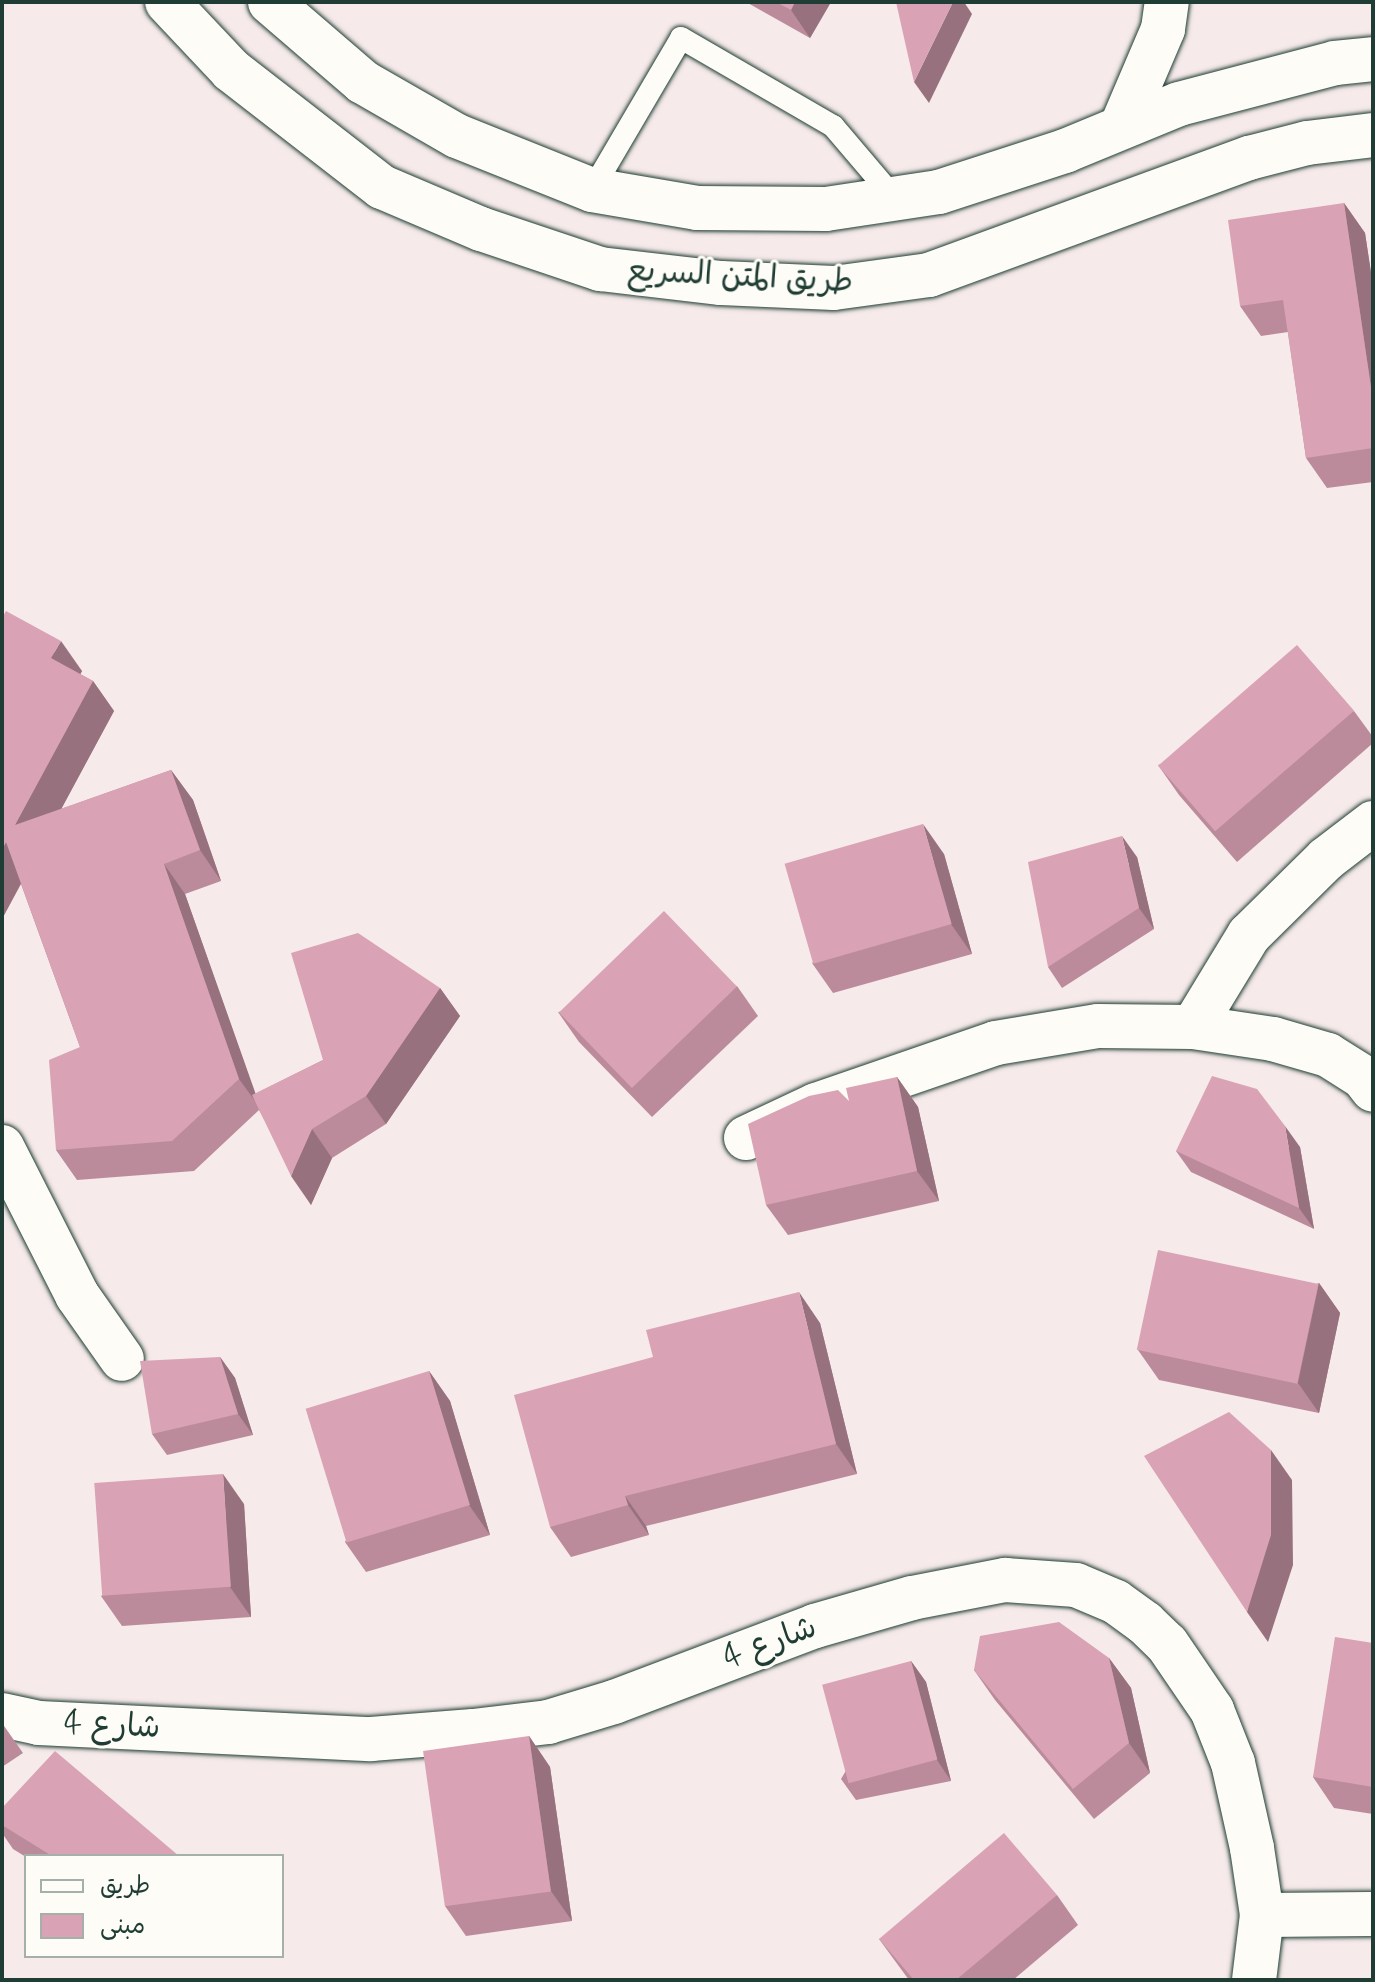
<!DOCTYPE html>
<html>
<head>
<meta charset="utf-8">
<style>
  body { margin:0 }
  #map { position:relative; width:1375px; height:1982px; overflow:hidden; background:#f6eaea; font-family:Mynerve,"Playpen Sans Arabic",sans-serif }
  div>[style] { position:absolute }
  .roads { filter:drop-shadow(0 0 2px #1f3d34) drop-shadow(0 0 2px #1f3d34) }
  .service>* { height:22px; margin:-11px; padding:0 11px; transform-origin:11px; border-radius:11px; background:#fdfcf7 }
  .minor>* { height:44px; margin:-22px; padding:0 22px; transform-origin:22px; border-radius:22px; background:#fdfcf7 }
  .motorway>* { height:44px; margin:-22px; padding:0 22px; transform-origin:22px; border-radius:22px; background:#fdfcf7 }
  .wall>* { inset:0; background:#bb8b9c }
  .shaded-wall>* { inset:0; background:#98717f }
  .building>* { inset:0; background:#d9a2b5; transform-origin:0 0 }
  span { translate:-50% -50%; white-space:nowrap; text-align:center; line-height:1.15; -webkit-text-stroke:6px #fdfcf7; paint-order:stroke }
  .street-label { font-size:32px; color:#1f3d34 }
  .frame { position:absolute; inset:0; border:4px solid #1f3d34; pointer-events:none }
  .legend { position:absolute; left:24px; top:1854px; width:260px; height:104px; box-sizing:border-box; background:#fdfcf7; border:2px solid #a4b0a9; margin:0; padding:10px 14px; list-style:none; font-size:24px; color:#1f3d34 }
  .legend li { display:flex; align-items:center; gap:16px; height:40px }
  .legend b { width:40px; border:2px solid #a4b0a9 }
</style>
</head>
<body>
<div id="map">
  <div class="roads">
    <div class="service">
      <div style="left:592px;top:190px;width:176px;rotate:-59.6deg"></div>
      <div style="left:681px;top:38px;width:176px;rotate:30.1deg"></div>
      <div style="left:833px;top:126px;width:97px;rotate:49.6deg"></div>
    </div>
    <div class="minor">
      <div style="left:1193px;top:1027px;width:108px;rotate:-58.7deg"></div>
      <div style="left:1249px;top:935px;width:108px;rotate:-44.6deg"></div>
      <div style="left:1326px;top:859px;width:59px;rotate:-37.5deg"></div>
      <div style="left:746px;top:1138px;width:77px;rotate:-25.2deg"></div>
      <div style="left:816px;top:1105px;width:190px;rotate:-19deg"></div>
      <div style="left:996px;top:1043px;width:103px;rotate:-9.5deg"></div>
      <div style="left:1098px;top:1026px;width:95px;rotate:0.6deg"></div>
      <div style="left:1193px;top:1027px;width:81px;rotate:8.5deg"></div>
      <div style="left:1273px;top:1039px;width:57px;rotate:16.2deg"></div>
      <div style="left:1328px;top:1055px;width:41px;rotate:32.2deg"></div>
      <div style="left:1363px;top:1077px;width:16px;rotate:52deg"></div>
      <div style="left:2px;top:1147px;width:166px;rotate:63.1deg"></div>
      <div style="left:77px;top:1295px;width:78px;rotate:54.9deg"></div>
      <div style="left:2px;top:1715px;width:38px;rotate:12deg"></div>
      <div style="left:39px;top:1723px;width:332px;rotate:2.8deg"></div>
      <div style="left:371px;top:1739px;width:102px;rotate:-4.5deg"></div>
      <div style="left:473px;top:1731px;width:76px;rotate:-6.8deg"></div>
      <div style="left:548px;top:1722px;width:69px;rotate:-16.9deg"></div>
      <div style="left:614px;top:1702px;width:215px;rotate:-20.7deg"></div>
      <div style="left:815px;top:1626px;width:101px;rotate:-16.1deg"></div>
      <div style="left:912px;top:1598px;width:95px;rotate:-11deg"></div>
      <div style="left:1005px;top:1580px;width:71px;rotate:4deg"></div>
      <div style="left:1076px;top:1585px;width:43px;rotate:23deg"></div>
      <div style="left:1116px;top:1602px;width:36px;rotate:36deg"></div>
      <div style="left:1145px;top:1623px;width:30px;rotate:44deg"></div>
      <div style="left:1167px;top:1644px;width:80px;rotate:55.7deg"></div>
      <div style="left:1212px;top:1710px;width:57px;rotate:68.4deg"></div>
      <div style="left:1233px;top:1763px;width:87px;rotate:77.4deg"></div>
      <div style="left:1252px;top:1848px;width:68px;rotate:81.5deg"></div>
      <div style="left:1262px;top:1915px;width:65px;rotate:97deg"></div>
      <div style="left:1262px;top:1915px;width:111px;rotate:-0.5deg"></div>
    </div>
    <div class="motorway">
      <div style="left:167px;top:2px;width:93px;rotate:46.7deg"></div>
      <div style="left:231px;top:70px;width:191px;rotate:37.8deg"></div>
      <div style="left:382px;top:187px;width:108px;rotate:23deg"></div>
      <div style="left:481px;top:229px;width:126px;rotate:18.6deg"></div>
      <div style="left:600px;top:269px;width:122px;rotate:6.6deg"></div>
      <div style="left:721px;top:283px;width:113px;rotate:2.5deg"></div>
      <div style="left:834px;top:288px;width:96px;rotate:-7.8deg"></div>
      <div style="left:929px;top:275px;width:341px;rotate:-20.1deg"></div>
      <div style="left:1249px;top:158px;width:60px;rotate:-14.5deg"></div>
      <div style="left:1307px;top:143px;width:66px;rotate:-6.9deg"></div>
      <div style="left:270px;top:2px;width:123px;rotate:40.7deg"></div>
      <div style="left:363px;top:82px;width:108px;rotate:29.9deg"></div>
      <div style="left:457px;top:136px;width:145px;rotate:21.8deg"></div>
      <div style="left:592px;top:190px;width:107px;rotate:9.7deg"></div>
      <div style="left:697px;top:208px;width:129px;rotate:0.4deg"></div>
      <div style="left:826px;top:209px;width:114px;rotate:-8.6deg"></div>
      <div style="left:939px;top:192px;width:133px;rotate:-18deg"></div>
      <div style="left:1065px;top:151px;width:123px;rotate:-22.4deg"></div>
      <div style="left:1179px;top:104px;width:161px;rotate:-14.7deg"></div>
      <div style="left:1335px;top:63px;width:38px;rotate:-6deg"></div>
      <div style="left:1123px;top:123px;width:102px;rotate:-66.9deg"></div>
      <div style="left:1163px;top:29px;width:27px;rotate:-82deg"></div>
    </div>
  </div>
  <div class="wall">
    <div style="clip-path:polygon(746px 2px,831px 2px,810px 38px)"></div>
    <div style="clip-path:polygon(1344px 203px,1365px 233px,1373px 286px,1373px 482px,1327px 488px,1306px 458px,1288px 332px,1261px 336px,1240px 306px)"></div>
    <div style="clip-path:polygon(2px 618px,82px 671px,80px 674px,93px 681px,114px 711px,61px 809px,171px 770px,193px 800px,221px 881px,185px 894px,255px 1094px,323px 1060px,440px 988px,460px 1016px,386px 1124px,332px 1158px,311px 1205px,259px 1110px,194px 1171px,77px 1180px,56px 1150px,80px 1047px,21px 884px,2px 919px)"></div>
    <div style="clip-path:polygon(1354px 711px,1373px 737px,1373px 743px,1237px 862px,1179px 795px,1158px 765px)"></div>
    <div style="clip-path:polygon(944px 854px,972px 954px,833px 993px,812px 963px)"></div>
    <div style="clip-path:polygon(1137px 857px,1154px 929px,1062px 988px,1048px 967px)"></div>
    <div style="clip-path:polygon(737px 986px,758px 1016px,652px 1117px,579px 1042px,558px 1012px)"></div>
    <div style="clip-path:polygon(897px 1077px,918px 1107px,939px 1201px,788px 1235px,766px 1205px,849px 1101px)"></div>
    <div style="clip-path:polygon(1300px 1147px,1314px 1229px,1191px 1172px,1176px 1151px)"></div>
    <div style="clip-path:polygon(1319px 1283px,1340px 1313px,1319px 1413px,1159px 1380px,1138px 1350px)"></div>
    <div style="clip-path:polygon(820px 1323px,857px 1474px,646px 1526px,649px 1535px,571px 1557px,550px 1527px)"></div>
    <div style="clip-path:polygon(220px 1357px,235px 1378px,253px 1435px,167px 1455px,152px 1434px)"></div>
    <div style="clip-path:polygon(429px 1371px,450px 1401px,490px 1535px,366px 1572px,345px 1542px)"></div>
    <div style="clip-path:polygon(244px 1504px,251px 1617px,122px 1626px,101px 1596px)"></div>
    <div style="clip-path:polygon(1373px 1643px,1373px 1814px,1334px 1808px,1313px 1777px)"></div>
    <div style="clip-path:polygon(1109px 1658px,1131px 1688px,1150px 1773px,1094px 1819px,995px 1700px,974px 1670px)"></div>
    <div style="clip-path:polygon(911px 1661px,926px 1682px,951px 1781px,856px 1800px,841px 1779px)"></div>
    <div style="clip-path:polygon(2px 1723px,23px 1753px,2px 1767px)"></div>
    <div style="clip-path:polygon(529px 1736px,550px 1767px,572px 1921px,466px 1936px,445px 1906px)"></div>
    <div style="clip-path:polygon(2px 1808px,179px 1856px,26px 1857px,13px 1849px,2px 1833px)"></div>
    <div style="clip-path:polygon(1057px 1895px,1078px 1925px,1013px 1980px,909px 1980px,879px 1939px)"></div>
  </div>
  <div class="shaded-wall">
    <div style="clip-path:polygon(795px 2px,831px 2px,810px 38px,791px 10px)"></div>
    <div style="clip-path:polygon(953px 2px,964px 2px,972px 14px,929px 103px,914px 82px)"></div>
    <div style="clip-path:polygon(1344px 203px,1365px 233px,1373px 286px,1373px 401px)"></div>
    <div style="clip-path:polygon(61px 641px,82px 671px,73px 688px,51px 658px)"></div>
    <div style="clip-path:polygon(93px 681px,114px 711px,36px 856px,15px 825px)"></div>
    <div style="clip-path:polygon(171px 770px,193px 800px,221px 881px,200px 850px)"></div>
    <div style="clip-path:polygon(923px 824px,944px 854px,972px 954px,951px 924px)"></div>
    <div style="clip-path:polygon(1122px 836px,1137px 857px,1154px 929px,1139px 908px)"></div>
    <div style="clip-path:polygon(6px 842px,27px 872px,2px 919px,2px 850px)"></div>
    <div style="clip-path:polygon(164px 864px,185px 894px,261px 1109px,239px 1079px)"></div>
    <div style="clip-path:polygon(440px 988px,460px 1016px,386px 1124px,366px 1096px)"></div>
    <div style="clip-path:polygon(897px 1077px,918px 1107px,939px 1201px,917px 1171px)"></div>
    <div style="clip-path:polygon(1285px 1126px,1300px 1147px,1314px 1229px,1299px 1208px)"></div>
    <div style="clip-path:polygon(312px 1129px,332px 1158px,311px 1205px,291px 1176px)"></div>
    <div style="clip-path:polygon(1319px 1283px,1340px 1313px,1319px 1413px,1298px 1383px)"></div>
    <div style="clip-path:polygon(799px 1292px,820px 1323px,857px 1474px,836px 1444px)"></div>
    <div style="clip-path:polygon(220px 1357px,235px 1378px,253px 1435px,238px 1414px)"></div>
    <div style="clip-path:polygon(429px 1371px,450px 1401px,490px 1535px,469px 1505px)"></div>
    <div style="clip-path:polygon(1271px 1450px,1292px 1480px,1293px 1565px,1268px 1642px,1247px 1612px)"></div>
    <div style="clip-path:polygon(223px 1474px,244px 1504px,251px 1617px,230px 1587px)"></div>
    <div style="clip-path:polygon(625px 1496px,646px 1526px,649px 1535px,628px 1505px)"></div>
    <div style="clip-path:polygon(1109px 1658px,1131px 1688px,1150px 1773px,1129px 1743px)"></div>
    <div style="clip-path:polygon(911px 1661px,926px 1682px,951px 1781px,937px 1760px)"></div>
    <div style="clip-path:polygon(529px 1736px,550px 1767px,572px 1921px,551px 1891px)"></div>
  </div>
  <div class="building">
    <div style="clip-path:polygon(776px 2px,795px 2px,791px 10px)"></div>
    <div style="clip-path:polygon(896px 2px,953px 2px,914px 82px)"></div>
    <div style="clip-path:polygon(1344px 203px,1373px 401px,1373px 448px,1306px 458px,1283px 300px,1240px 306px,1228px 220px)"></div>
    <div style="clip-path:polygon(6px 611px,61px 641px,51px 658px,93px 681px,15px 825px,171px 770px,200px 850px,164px 864px,239px 1079px,172px 1141px,56px 1150px,49px 1060px,80px 1047px,6px 842px,2px 850px,2px 618px)"></div>
    <div style="left:1297px;top:645px;width:87px;height:184px;rotate:49deg"></div>
    <div style="left:923px;top:824px;width:104px;height:144px;rotate:74deg"></div>
    <div style="clip-path:polygon(1122px 836px,1139px 908px,1048px 967px,1028px 862px)"></div>
    <div style="left:664px;top:911px;width:105px;height:146px;rotate:46deg"></div>
    <div style="clip-path:polygon(358px 933px,440px 988px,366px 1096px,312px 1129px,291px 1176px,252px 1095px,323px 1060px,291px 953px)"></div>
    <div style="clip-path:polygon(1212px 1076px,1257px 1089px,1285px 1126px,1299px 1208px,1176px 1151px)"></div>
    <div style="clip-path:polygon(897px 1077px,917px 1171px,766px 1205px,748px 1124px,809px 1096px,838px 1090px,849px 1101px,846px 1088px)"></div>
    <div style="left:1158px;top:1250px;width:164px;height:102px;rotate:12deg"></div>
    <div style="clip-path:polygon(799px 1292px,836px 1444px,625px 1496px,628px 1505px,550px 1527px,514px 1395px,653px 1357px,646px 1330px)"></div>
    <div style="clip-path:polygon(220px 1357px,238px 1414px,152px 1434px,140px 1361px)"></div>
    <div style="left:429px;top:1371px;width:140px;height:129px;rotate:73deg"></div>
    <div style="clip-path:polygon(1229px 1412px,1271px 1450px,1271px 1535px,1247px 1612px,1144px 1456px)"></div>
    <div style="left:223px;top:1474px;width:113px;height:129px;rotate:86deg"></div>
    <div style="clip-path:polygon(1059px 1622px,1109px 1658px,1129px 1743px,1073px 1789px,974px 1670px,980px 1636px)"></div>
    <div style="clip-path:polygon(1335px 1637px,1373px 1643px,1373px 1787px,1313px 1777px)"></div>
    <div style="left:911px;top:1661px;width:102px;height:92px;rotate:75deg"></div>
    <div style="left:529px;top:1736px;width:157px;height:107px;rotate:82deg"></div>
    <div style="clip-path:polygon(55px 1751px,179px 1856px,52px 1856px,2px 1825px,2px 1808px)"></div>
    <div style="clip-path:polygon(1004px 1833px,1057px 1895px,956px 1980px,914px 1980px,879px 1939px)"></div>
  </div>
  <div class="street-label">
    <span style="left:740px;top:277px;rotate:3deg">طريق المتن السريع</span>
    <span style="left:770px;top:1643px;rotate:-20deg">شارع 4</span>
    <span style="left:112px;top:1726px;rotate:3deg">شارع 4</span>
  </div>
  <div class="frame"></div>
  <ul class="legend">
  <li><b style="height:10px;background:#fdfcf7"></b>طريق</li>
  <li><b style="height:22px;background:#d9a2b5"></b>مبنى</li>
  </ul>
</div>
</body>
</html>
